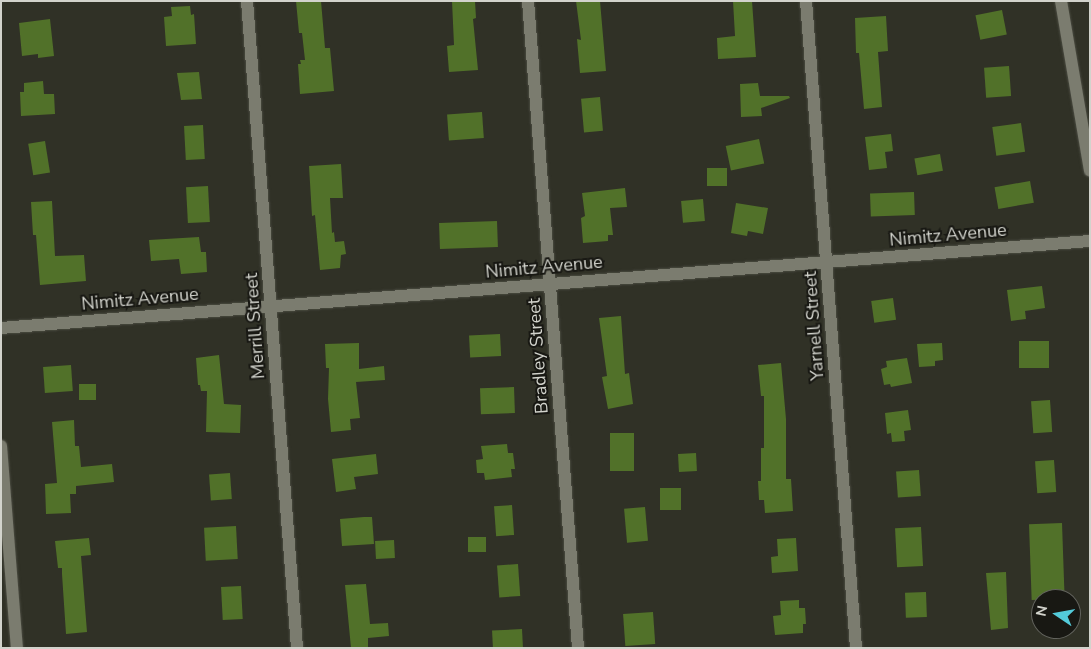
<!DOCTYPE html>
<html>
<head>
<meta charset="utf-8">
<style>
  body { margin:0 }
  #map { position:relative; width:1091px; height:649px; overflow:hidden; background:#303126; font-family:"Nunito Sans",sans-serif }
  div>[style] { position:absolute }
  .building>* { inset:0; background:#517129; transform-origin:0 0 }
  .roads { filter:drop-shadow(0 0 1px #4c4d43) drop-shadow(0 0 1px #4c4d43) }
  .minor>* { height:12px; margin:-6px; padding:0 6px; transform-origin:6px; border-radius:6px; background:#7b7c6f }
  span { translate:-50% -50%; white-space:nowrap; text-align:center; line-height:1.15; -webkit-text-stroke:4px #181813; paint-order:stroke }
  .street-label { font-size:18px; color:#d2d3cc }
  .frame { position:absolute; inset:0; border:2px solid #d2d3cc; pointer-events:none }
  .north { position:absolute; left:1031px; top:589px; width:50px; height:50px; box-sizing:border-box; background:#181813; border:1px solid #62635d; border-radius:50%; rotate:282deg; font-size:14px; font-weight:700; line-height:20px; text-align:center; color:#d2d3cc }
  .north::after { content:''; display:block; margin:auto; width:18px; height:22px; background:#53cbda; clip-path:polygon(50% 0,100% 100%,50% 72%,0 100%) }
</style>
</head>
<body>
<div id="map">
  <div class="building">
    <div style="clip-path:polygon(296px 1px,321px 1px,325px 48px,330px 48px,334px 91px,300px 94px,298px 64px,301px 64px,300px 60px,305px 60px,302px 33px,299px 33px)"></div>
    <div style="clip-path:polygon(452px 1px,475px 1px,476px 18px,473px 19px,478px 70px,449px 72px,447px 46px,454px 45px)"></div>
    <div style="clip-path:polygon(576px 1px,600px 1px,606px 71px,580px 73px,577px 39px,581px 40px)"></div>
    <div style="clip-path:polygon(733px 1px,752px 1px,756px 57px,718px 59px,717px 38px,735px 36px)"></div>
    <div style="clip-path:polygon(190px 6px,191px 15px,194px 14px,196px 44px,166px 46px,164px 17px,172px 16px,171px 7px)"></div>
    <div style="left:1002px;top:10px;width:25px;height:27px;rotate:79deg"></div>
    <div style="clip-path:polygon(886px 16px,888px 51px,878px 52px,882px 107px,864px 109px,859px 53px,856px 53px,855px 18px)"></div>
    <div style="clip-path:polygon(50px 19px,54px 56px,38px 58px,38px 54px,22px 56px,19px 23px)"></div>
    <div style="left:1009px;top:66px;width:30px;height:25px;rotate:86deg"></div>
    <div style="clip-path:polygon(199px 72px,202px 99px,181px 100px,177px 73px)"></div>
    <div style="clip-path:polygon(43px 81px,44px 94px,54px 94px,55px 114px,21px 116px,20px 92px,24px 92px,24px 83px)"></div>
    <div style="clip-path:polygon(758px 83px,760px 96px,789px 96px,790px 98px,761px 108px,762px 116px,741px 117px,740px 84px)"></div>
    <div style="left:600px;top:97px;width:34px;height:19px;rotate:85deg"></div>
    <div style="left:482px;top:112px;width:26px;height:35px;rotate:86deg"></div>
    <div style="left:1021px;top:123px;width:29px;height:29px;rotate:82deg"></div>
    <div style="left:203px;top:125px;width:34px;height:19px;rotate:87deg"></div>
    <div style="clip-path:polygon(891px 134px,893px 151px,885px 152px,887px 168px,869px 170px,865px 137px)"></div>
    <div style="left:759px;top:139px;width:25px;height:34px;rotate:78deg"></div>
    <div style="left:45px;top:141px;width:32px;height:17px;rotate:81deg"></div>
    <div style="left:940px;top:154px;width:17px;height:26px;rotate:80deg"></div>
    <div style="clip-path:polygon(341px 164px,343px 198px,330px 198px,332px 233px,334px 232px,335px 242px,344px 241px,346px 254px,341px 255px,340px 268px,320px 270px,315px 215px,312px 216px,309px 166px)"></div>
    <div style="left:727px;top:168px;width:18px;height:20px;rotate:90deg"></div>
    <div style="left:1030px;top:181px;width:22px;height:36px;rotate:80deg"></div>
    <div style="left:208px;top:186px;width:36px;height:22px;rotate:87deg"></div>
    <div style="clip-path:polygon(625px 188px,627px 207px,610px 208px,613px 235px,608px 235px,608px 241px,583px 243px,581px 218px,585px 216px,582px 193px)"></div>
    <div style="left:914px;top:192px;width:23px;height:44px;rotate:88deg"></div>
    <div style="left:703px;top:199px;width:22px;height:22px;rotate:85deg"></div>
    <div style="clip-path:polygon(52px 201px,55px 256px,84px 255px,86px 281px,40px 285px,36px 235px,33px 235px,31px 202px)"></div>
    <div style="clip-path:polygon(736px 203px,768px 208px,763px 234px,748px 231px,747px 236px,731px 233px)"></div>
    <div style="left:497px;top:221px;width:26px;height:58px;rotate:88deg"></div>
    <div style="clip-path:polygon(199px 237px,201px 252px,206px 252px,207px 272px,181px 274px,179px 259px,151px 261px,149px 240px)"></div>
    <div style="clip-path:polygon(1042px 286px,1045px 308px,1025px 311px,1026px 319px,1011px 321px,1007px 290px)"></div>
    <div style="left:893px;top:298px;width:22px;height:22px;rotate:82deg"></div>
    <div style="clip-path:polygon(621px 316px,625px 374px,629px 373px,633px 404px,608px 409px,602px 377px,607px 376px,599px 318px)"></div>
    <div style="left:500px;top:334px;width:22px;height:31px;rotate:87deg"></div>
    <div style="left:1049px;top:341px;width:27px;height:30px;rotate:90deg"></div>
    <div style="clip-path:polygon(359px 343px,359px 369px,384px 366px,385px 380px,356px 382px,360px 418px,350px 419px,351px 430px,331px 432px,328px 399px,329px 368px,326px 368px,325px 344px)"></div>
    <div style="clip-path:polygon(942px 343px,943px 360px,935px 361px,935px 366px,919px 367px,917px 344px)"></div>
    <div style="clip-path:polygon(219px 355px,224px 404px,241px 405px,240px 433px,206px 432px,207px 391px,201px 391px,200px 385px,198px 385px,196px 358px)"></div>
    <div style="clip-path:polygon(907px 358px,912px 383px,891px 387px,890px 384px,884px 385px,881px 369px,887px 367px,886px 361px)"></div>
    <div style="clip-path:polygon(781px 363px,786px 419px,786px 479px,791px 479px,793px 511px,765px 513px,764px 500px,759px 500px,758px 481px,761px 481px,761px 448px,764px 448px,764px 396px,761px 396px,758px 365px)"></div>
    <div style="left:71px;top:365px;width:26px;height:28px;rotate:86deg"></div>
    <div style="left:79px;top:384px;width:17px;height:16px"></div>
    <div style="left:514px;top:387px;width:26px;height:34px;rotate:88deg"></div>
    <div style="left:1050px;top:400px;width:32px;height:19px;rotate:86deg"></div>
    <div style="clip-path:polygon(908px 410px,911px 430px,904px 431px,905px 441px,892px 442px,891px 433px,887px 434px,885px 413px)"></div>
    <div style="clip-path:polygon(74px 420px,75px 446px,79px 446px,81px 467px,112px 464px,114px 482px,76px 486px,76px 494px,70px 494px,71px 513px,46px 514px,45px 484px,57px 483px,52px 422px)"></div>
    <div style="left:610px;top:433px;width:24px;height:38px"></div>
    <div style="clip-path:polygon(507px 444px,508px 453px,513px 453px,515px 469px,511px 469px,512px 477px,485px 480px,484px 473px,477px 473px,476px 460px,483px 459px,481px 446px)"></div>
    <div style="left:696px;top:453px;width:18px;height:18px;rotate:87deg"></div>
    <div style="clip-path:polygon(376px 454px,378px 474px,354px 477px,356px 489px,336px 492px,332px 459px)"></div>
    <div style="left:1054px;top:460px;width:32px;height:19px;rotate:86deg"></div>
    <div style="left:919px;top:470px;width:26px;height:23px;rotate:86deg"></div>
    <div style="left:230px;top:473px;width:26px;height:21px;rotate:86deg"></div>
    <div style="left:660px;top:488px;width:21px;height:22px"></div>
    <div style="left:512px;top:505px;width:30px;height:18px;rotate:86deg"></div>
    <div style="left:645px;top:507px;width:34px;height:21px;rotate:85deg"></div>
    <div style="clip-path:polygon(364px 517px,372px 517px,374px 544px,342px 546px,340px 519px)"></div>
    <div style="left:1062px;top:523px;width:76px;height:33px;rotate:88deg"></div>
    <div style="left:236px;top:526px;width:33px;height:32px;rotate:87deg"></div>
    <div style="left:921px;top:527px;width:39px;height:26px;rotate:87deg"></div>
    <div style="left:486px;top:537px;width:15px;height:18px;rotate:90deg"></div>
    <div style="clip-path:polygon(89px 538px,91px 555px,81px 556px,87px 632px,66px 634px,62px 574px,62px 568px,58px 568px,55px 541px)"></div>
    <div style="clip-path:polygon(796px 538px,798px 571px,772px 573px,771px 557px,778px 556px,777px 539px)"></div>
    <div style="left:394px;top:540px;width:18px;height:19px;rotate:87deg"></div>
    <div style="left:518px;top:564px;width:32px;height:21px;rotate:86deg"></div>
    <div style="clip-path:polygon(1006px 572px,1008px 628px,991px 630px,986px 573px)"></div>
    <div style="clip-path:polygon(366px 584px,370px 624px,388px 623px,389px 636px,368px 638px,368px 648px,351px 648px,345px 585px)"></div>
    <div style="left:241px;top:586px;width:33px;height:20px;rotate:87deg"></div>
    <div style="left:926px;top:592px;width:25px;height:21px;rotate:88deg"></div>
    <div style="clip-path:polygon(799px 600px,799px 608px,805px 608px,806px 624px,803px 624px,803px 633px,775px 635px,773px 616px,781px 615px,780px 601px)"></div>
    <div style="left:653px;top:612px;width:32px;height:30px;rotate:86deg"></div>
    <div style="left:522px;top:629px;width:19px;height:30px;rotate:87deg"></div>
  </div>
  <div class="roads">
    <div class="minor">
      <div style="left:247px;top:1px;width:649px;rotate:85.58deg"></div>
      <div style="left:528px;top:1px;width:649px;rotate:85.58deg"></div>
      <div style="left:806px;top:1px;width:649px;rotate:85.58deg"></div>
      <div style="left:1061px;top:1px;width:172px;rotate:80.3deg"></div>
      <div style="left:1px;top:328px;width:1092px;rotate:-4.57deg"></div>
      <div style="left:1px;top:446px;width:203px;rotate:85.5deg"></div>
    </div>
  </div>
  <div class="street-label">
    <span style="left:948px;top:235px;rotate:-5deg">Nimitz Avenue</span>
    <span style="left:544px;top:267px;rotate:-5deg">Nimitz Avenue</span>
    <span style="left:140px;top:299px;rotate:-5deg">Nimitz Avenue</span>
    <span style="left:255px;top:326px;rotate:-94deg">Merrill Street</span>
    <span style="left:814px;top:326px;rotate:-94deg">Yarnell Street</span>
    <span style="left:538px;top:356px;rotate:-94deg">Bradley Street</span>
  </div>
  <div class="frame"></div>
  <div class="north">N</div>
</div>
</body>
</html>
